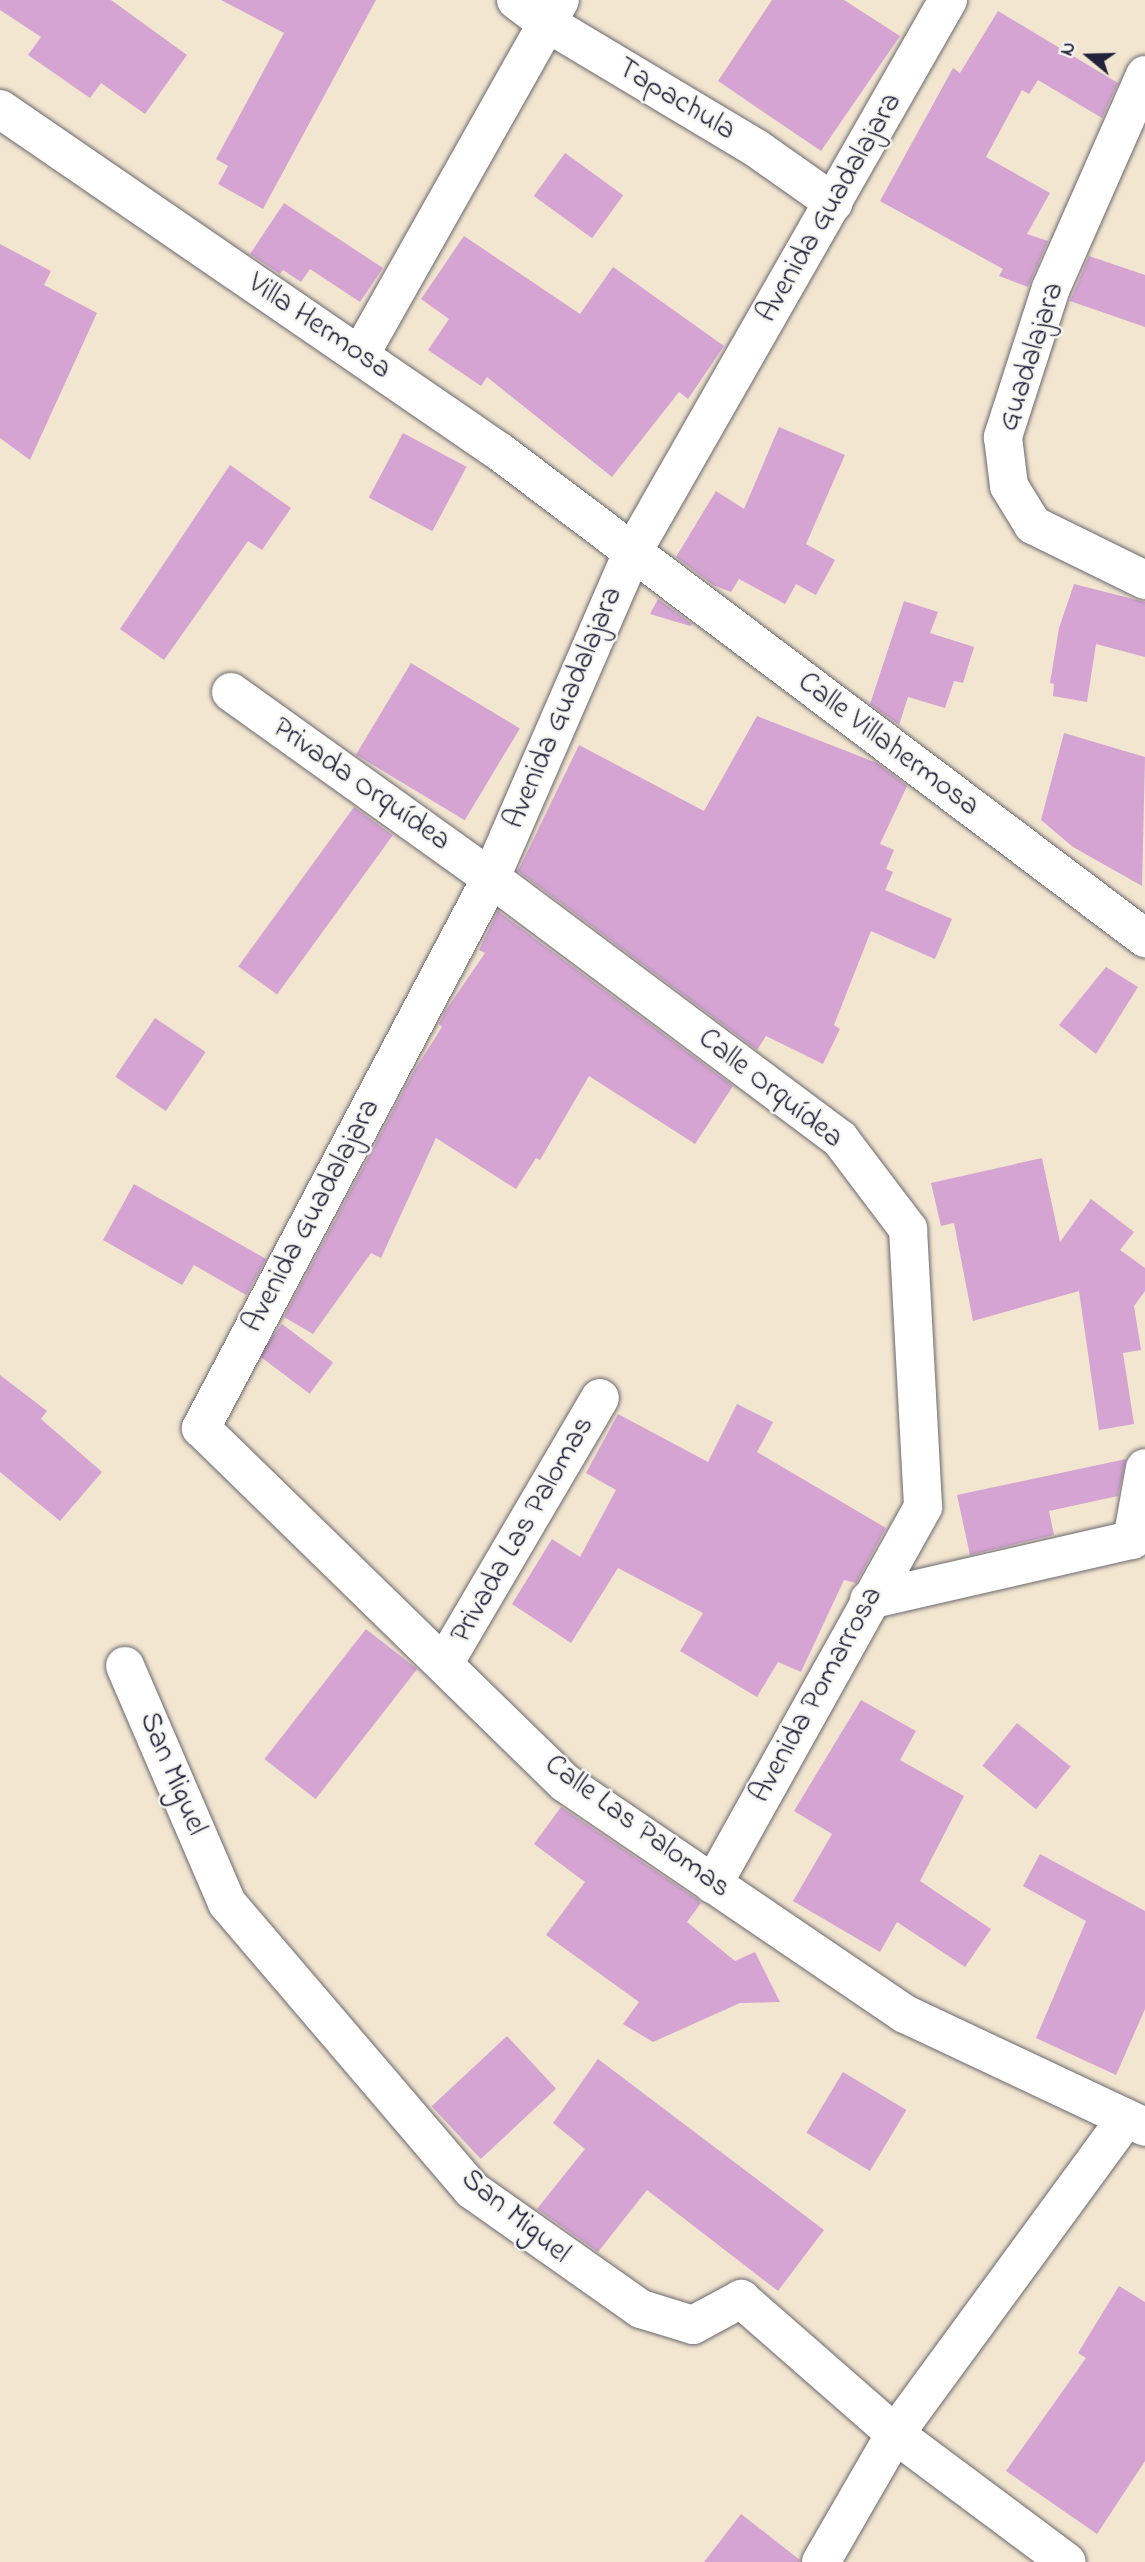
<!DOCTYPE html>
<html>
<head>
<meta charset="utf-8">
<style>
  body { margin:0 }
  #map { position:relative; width:1145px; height:2562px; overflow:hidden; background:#f2e6d0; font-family:"Indie Flower",sans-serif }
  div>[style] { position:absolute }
  .building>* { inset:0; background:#d5a4d3; transform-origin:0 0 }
  .roads { filter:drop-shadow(0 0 2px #6b676f) drop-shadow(0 0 2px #6b676f) }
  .minor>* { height:38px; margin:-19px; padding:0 19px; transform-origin:19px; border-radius:19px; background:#fff }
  span { translate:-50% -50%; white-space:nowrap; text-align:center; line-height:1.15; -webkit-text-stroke:5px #f6f6f2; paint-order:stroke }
  .street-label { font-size:30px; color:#22223b }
  .north { position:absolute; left:1054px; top:21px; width:70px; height:70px; -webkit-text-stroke:5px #f6f6f2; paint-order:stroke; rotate:289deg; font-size:19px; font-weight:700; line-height:28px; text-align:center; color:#22223b }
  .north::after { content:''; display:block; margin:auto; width:24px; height:32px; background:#22223b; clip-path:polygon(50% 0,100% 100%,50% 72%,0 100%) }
</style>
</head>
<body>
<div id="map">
  <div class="building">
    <div style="clip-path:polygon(0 0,111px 0,187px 55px,145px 114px,101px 83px,90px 98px,28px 55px,41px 37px,0 10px)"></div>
    <div style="clip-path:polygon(221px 0,376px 0,263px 209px,218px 184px,228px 166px,216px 159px,284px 33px)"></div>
    <div style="clip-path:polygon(772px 0,844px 0,900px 36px,821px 151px,718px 81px)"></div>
    <div style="clip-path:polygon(998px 11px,1118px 83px,1102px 118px,1038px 80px,1029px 94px,1022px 90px,986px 157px,1050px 193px,1027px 234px,1048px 241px,1028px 287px,999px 276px,1003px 269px,880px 201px,953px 68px,960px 73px)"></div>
    <div style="left:565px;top:153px;width:72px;height:53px;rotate:36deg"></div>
    <div style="clip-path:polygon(284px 203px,383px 268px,360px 302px,310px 269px,301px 282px,283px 270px,280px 274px,250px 254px)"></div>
    <div style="clip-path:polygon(464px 236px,580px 314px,613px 267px,724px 346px,688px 399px,679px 392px,612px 477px,487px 377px,481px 386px,428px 350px,449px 319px,421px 299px)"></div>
    <div style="clip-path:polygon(0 244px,51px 271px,44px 285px,97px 313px,30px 460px,0 438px)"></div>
    <div style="clip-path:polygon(1089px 256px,1145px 275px,1145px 327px,1070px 301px)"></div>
    <div style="clip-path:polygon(779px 427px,845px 455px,806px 544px,835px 560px,816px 595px,796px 584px,785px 604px,739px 579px,731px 592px,713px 585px,676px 557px,716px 491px,744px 509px)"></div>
    <div style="left:403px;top:433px;width:72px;height:73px;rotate:28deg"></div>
    <div style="clip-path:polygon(230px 465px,291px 508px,262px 550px,248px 541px,164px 660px,120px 629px)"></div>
    <div style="clip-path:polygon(1074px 584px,1145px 602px,1145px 657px,1096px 644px,1087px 702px,1053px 696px,1054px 684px,1050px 683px,1059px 628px)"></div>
    <div style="clip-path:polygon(658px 599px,692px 624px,690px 626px,650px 614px)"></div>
    <div style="clip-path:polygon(904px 601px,938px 612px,930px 633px,974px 647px,963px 683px,954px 681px,945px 708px,908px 697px,899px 725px,870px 704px)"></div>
    <div style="left:411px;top:663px;width:127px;height:107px;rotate:31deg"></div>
    <div style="clip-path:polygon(757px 716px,877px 763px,907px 786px,880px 844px,894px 850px,886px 869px,893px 872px,885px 890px,952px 919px,935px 959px,871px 931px,834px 1025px,840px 1029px,823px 1064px,766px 1036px,757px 1050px,518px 871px,579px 745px,704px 811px)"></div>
    <div style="clip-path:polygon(1064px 733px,1145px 757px,1142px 886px,1073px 847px,1041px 820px)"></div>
    <div style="left:354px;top:807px;width:48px;height:197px;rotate:36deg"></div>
    <div style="clip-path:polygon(498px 911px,733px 1086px,695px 1144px,589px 1076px,540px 1160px,536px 1158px,516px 1189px,436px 1138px,381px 1258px,371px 1253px,313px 1334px,284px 1317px,414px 1071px,442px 1027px,439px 1024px,446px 1010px,485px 953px,479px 950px)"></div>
    <div style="clip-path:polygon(1106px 967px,1138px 987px,1096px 1054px,1059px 1025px)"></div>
    <div style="left:155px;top:1018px;width:61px;height:71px;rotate:34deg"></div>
    <div style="clip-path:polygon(1042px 1158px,1060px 1242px,1091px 1199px,1134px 1232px,1120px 1250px,1145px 1268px,1145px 1291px,1134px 1306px,1141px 1350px,1123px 1353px,1134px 1424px,1099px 1430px,1079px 1291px,973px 1321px,954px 1223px,941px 1226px,931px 1183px)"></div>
    <div style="clip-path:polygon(134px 1184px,266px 1259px,246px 1295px,194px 1265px,182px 1285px,103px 1240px)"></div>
    <div style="left:282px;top:1324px;width:64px;height:39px;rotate:37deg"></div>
    <div style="clip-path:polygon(0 1375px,47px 1411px,41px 1419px,102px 1472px,60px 1521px,0 1472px)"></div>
    <div style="clip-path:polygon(737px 1404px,773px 1422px,757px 1452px,886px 1528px,856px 1583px,844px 1580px,801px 1672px,778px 1662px,757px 1697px,680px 1651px,703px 1613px,618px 1568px,571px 1643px,512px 1604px,552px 1539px,580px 1557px,616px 1490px,586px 1473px,618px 1414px,708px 1462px)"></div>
    <div style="clip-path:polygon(1126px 1459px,1118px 1496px,1049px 1511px,1054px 1535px,970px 1555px,957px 1495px)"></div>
    <div style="left:366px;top:1629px;width:65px;height:165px;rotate:38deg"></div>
    <div style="clip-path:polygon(861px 1700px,916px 1731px,900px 1760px,964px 1796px,920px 1881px,991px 1929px,965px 1967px,897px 1922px,880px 1952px,793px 1901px,832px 1834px,794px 1811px)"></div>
    <div style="left:1017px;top:1723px;width:69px;height:55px;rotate:39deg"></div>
    <div style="clip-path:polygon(561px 1807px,697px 1899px,701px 1903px,687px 1922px,735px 1961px,755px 1952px,780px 2002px,740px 2003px,653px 2042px,623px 2024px,639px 2002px,546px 1935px,585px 1882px,534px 1844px)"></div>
    <div style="clip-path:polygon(1040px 1854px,1145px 1911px,1145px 2009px,1116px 2075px,1036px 2038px,1086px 1921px,1023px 1886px)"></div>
    <div style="left:507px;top:2036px;width:72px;height:103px;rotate:47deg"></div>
    <div style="clip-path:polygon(598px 2059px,824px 2230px,778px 2291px,647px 2190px,598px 2252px,537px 2209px,585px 2149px,553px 2123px)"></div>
    <div style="left:843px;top:2072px;width:74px;height:71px;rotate:31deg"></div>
    <div style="clip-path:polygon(1119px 2286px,1145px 2302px,1145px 2461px,1097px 2534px,1006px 2471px,1086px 2358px,1078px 2353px)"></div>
    <div style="clip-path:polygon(741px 2514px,800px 2560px,799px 2562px,704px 2562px)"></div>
  </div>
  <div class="roads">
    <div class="minor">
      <div style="left:516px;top:0;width:39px;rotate:37deg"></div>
      <div style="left:547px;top:23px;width:244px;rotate:30.9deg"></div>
      <div style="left:756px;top:148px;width:95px;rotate:35.2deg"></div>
      <div style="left:948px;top:0;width:637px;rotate:119.74deg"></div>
      <div style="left:632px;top:553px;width:354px;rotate:113.5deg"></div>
      <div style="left:491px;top:878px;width:622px;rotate:117.8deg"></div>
      <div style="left:201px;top:1428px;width:508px;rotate:44.28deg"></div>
      <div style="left:565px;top:1783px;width:411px;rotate:34.2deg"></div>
      <div style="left:905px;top:2014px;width:265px;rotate:25.2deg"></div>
      <div style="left:1145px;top:75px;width:233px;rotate:113.8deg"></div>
      <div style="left:1051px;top:288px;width:157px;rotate:107.9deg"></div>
      <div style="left:1003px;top:437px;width:49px;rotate:83deg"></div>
      <div style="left:1009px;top:486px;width:46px;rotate:58.4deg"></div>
      <div style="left:1033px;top:525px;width:125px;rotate:26.2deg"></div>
      <div style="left:0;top:109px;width:606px;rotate:34.45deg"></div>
      <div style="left:500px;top:452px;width:808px;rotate:37deg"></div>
      <div style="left:360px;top:355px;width:407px;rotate:-60.6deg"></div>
      <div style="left:231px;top:692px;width:320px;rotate:35.6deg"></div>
      <div style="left:491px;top:878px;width:436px;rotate:36.8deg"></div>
      <div style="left:840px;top:1139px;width:113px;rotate:52.9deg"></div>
      <div style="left:908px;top:1229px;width:278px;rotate:86.9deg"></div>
      <div style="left:923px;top:1507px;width:432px;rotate:119.1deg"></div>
      <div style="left:869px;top:1600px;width:270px;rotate:-12.9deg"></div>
      <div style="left:1132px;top:1540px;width:73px;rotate:-79.8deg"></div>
      <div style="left:445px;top:1662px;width:306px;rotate:-59.6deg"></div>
      <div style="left:125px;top:1666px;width:258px;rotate:66.7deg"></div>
      <div style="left:227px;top:1903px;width:377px;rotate:49.5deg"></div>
      <div style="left:472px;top:2190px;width:207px;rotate:35.2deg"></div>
      <div style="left:641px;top:2309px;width:54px;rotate:17.1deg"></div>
      <div style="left:693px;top:2325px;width:55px;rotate:-28.4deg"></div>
      <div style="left:741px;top:2299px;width:205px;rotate:41.2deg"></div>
      <div style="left:895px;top:2434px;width:214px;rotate:36.7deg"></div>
      <div style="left:821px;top:2562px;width:148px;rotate:-60deg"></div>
      <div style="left:895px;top:2434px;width:391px;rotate:-53.8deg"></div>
    </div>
  </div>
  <div class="street-label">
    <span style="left:676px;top:100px;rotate:31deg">Tapachula</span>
    <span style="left:830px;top:208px;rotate:-60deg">Avenida Guadalajara</span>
    <span style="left:319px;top:327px;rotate:34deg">Villa Hermosa</span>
    <span style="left:1032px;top:357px;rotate:-72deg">Guadalajara</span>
    <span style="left:564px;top:708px;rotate:-67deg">Avenida Guadalajara</span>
    <span style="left:888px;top:745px;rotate:37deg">Calle Villahermosa</span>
    <span style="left:361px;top:785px;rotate:35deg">Privada Orquídea</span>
    <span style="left:770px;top:1089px;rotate:38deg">Calle Orquídea</span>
    <span style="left:312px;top:1216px;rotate:-62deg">Avenida Guadalajara</span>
    <span style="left:523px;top:1530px;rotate:-60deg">Privada Las Palomas</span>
    <span style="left:817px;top:1695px;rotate:-61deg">Avenida Pomarrosa</span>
    <span style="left:172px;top:1774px;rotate:67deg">San Miguel</span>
    <span style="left:637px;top:1827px;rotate:36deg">Calle Las Palomas</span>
    <span style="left:515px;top:2217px;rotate:39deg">San Miguel</span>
  </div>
  <div class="north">N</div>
</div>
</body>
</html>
